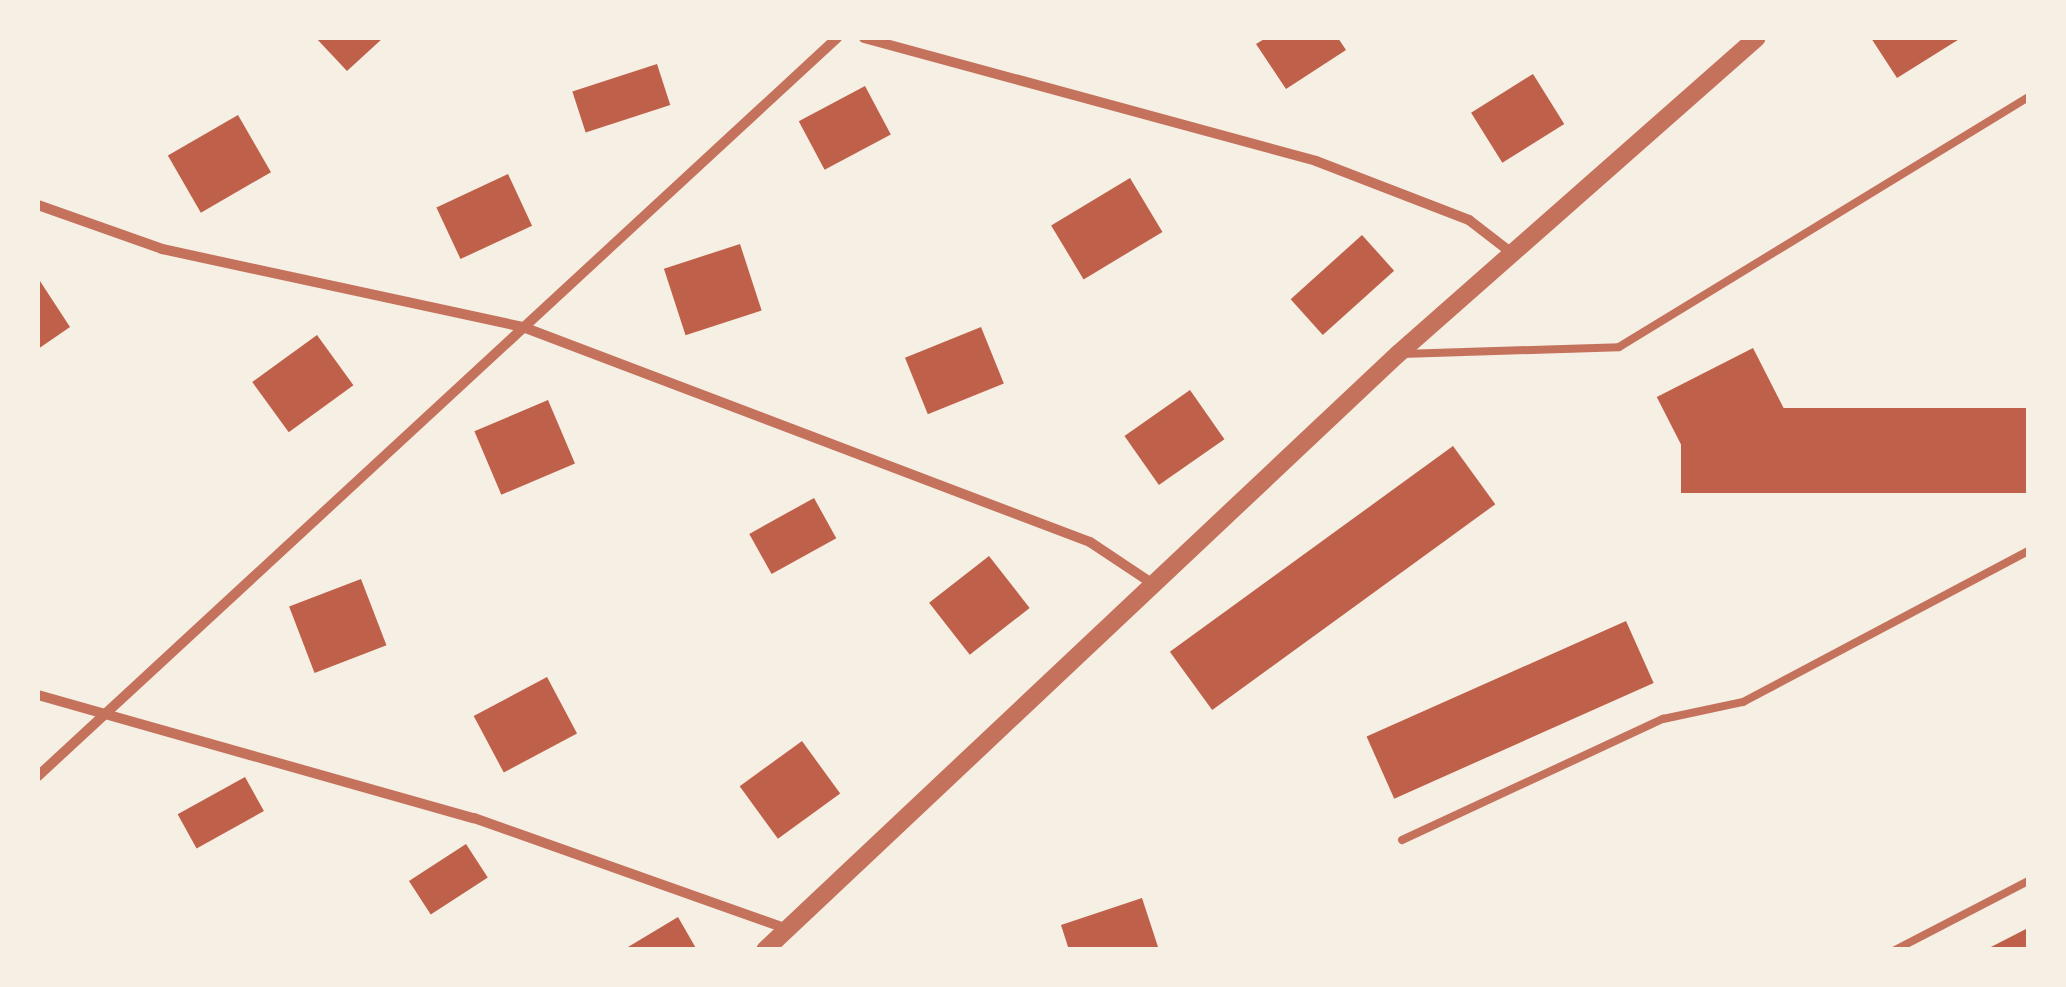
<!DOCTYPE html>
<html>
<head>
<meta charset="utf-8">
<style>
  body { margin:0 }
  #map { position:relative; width:2066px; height:987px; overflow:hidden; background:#f6efe4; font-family:"Noto Sans",sans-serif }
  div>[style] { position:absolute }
  .building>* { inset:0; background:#bf614a; transform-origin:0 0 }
  .service>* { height:8px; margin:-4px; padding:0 4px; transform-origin:4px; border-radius:4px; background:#c5725c }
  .minor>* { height:10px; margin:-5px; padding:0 5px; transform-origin:5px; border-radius:5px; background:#c5725c }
  .tertiary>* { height:18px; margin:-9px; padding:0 9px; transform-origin:9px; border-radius:9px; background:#c5725c }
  span { translate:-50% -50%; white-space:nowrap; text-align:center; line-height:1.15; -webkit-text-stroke:10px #f6efe4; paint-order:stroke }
  .frame { position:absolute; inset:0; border:40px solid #f6efe4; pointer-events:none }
</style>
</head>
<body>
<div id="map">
  <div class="building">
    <div style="clip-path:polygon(316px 38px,383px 38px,347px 71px)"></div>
    <div style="clip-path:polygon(1266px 38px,1338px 38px,1346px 50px,1286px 89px,1256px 44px)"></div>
    <div style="clip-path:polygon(1871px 38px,1961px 38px,1897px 78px)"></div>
    <div style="left:657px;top:64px;width:43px;height:89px;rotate:72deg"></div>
    <div style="left:1533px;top:74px;width:59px;height:73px;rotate:58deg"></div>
    <div style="left:865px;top:86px;width:55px;height:75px;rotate:62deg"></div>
    <div style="left:238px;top:115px;width:66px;height:81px;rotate:60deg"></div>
    <div style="left:508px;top:174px;width:57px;height:79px;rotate:65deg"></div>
    <div style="left:1130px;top:178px;width:63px;height:92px;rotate:59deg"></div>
    <div style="left:1362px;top:235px;width:48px;height:96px;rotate:48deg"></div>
    <div style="left:740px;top:244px;width:70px;height:80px;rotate:72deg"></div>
    <div style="clip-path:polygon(38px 278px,70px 327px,38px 349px)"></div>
    <div style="left:981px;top:327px;width:61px;height:82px;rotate:68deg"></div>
    <div style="left:317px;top:335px;width:62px;height:80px;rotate:54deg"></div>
    <div style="left:1753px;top:348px;width:68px;height:108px;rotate:63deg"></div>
    <div style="left:1190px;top:390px;width:60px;height:80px;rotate:55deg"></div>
    <div style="left:548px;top:400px;width:69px;height:80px;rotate:67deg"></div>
    <div style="left:2028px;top:408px;width:85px;height:347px;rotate:90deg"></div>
    <div style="left:1453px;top:446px;width:72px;height:350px;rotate:54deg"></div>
    <div style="left:814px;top:498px;width:46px;height:74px;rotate:61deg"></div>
    <div style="left:989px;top:556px;width:66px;height:76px;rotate:52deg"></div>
    <div style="left:361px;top:579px;width:71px;height:77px;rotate:69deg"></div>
    <div style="left:1626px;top:621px;width:68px;height:284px;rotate:66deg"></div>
    <div style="left:547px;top:677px;width:64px;height:83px;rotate:62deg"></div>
    <div style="left:802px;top:741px;width:65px;height:77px;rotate:54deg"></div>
    <div style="left:245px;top:777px;width:39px;height:77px;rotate:61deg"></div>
    <div style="left:466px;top:844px;width:40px;height:68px;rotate:57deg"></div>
    <div style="clip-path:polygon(1142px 898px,1159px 950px,1069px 950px,1061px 925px)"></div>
    <div style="clip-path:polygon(678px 917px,697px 950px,623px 950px)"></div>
    <div style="clip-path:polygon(2028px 928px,2028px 950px,1985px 950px)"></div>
  </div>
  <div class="service">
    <div style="left:1402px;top:354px;width:217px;rotate:-1.8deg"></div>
    <div style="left:1619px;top:347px;width:479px;rotate:-31.4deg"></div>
    <div style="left:1402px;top:840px;width:288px;rotate:-24.9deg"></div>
    <div style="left:1663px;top:719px;width:82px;rotate:-12deg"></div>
    <div style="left:1743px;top:702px;width:323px;rotate:-27.9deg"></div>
    <div style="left:1895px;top:950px;width:150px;rotate:-27.4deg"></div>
  </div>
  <div class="minor">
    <div style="left:864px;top:38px;width:468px;rotate:15.2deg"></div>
    <div style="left:1316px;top:161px;width:164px;rotate:21.1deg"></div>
    <div style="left:1469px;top:220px;width:56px;rotate:37.7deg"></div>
    <div style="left:38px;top:205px;width:132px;rotate:19.5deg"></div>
    <div style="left:162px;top:249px;width:369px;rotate:12.2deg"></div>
    <div style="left:523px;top:327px;width:606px;rotate:20.77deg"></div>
    <div style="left:1090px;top:542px;width:76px;rotate:33.7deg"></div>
    <div style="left:38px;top:695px;width:453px;rotate:15.8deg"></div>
    <div style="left:474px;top:818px;width:333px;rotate:19.5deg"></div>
    <div style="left:38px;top:776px;width:1088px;rotate:-42.73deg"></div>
  </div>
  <div class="tertiary">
    <div style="left:765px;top:950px;width:869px;rotate:-43.28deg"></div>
    <div style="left:1398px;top:354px;width:478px;rotate:-41.4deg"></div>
  </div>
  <div class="frame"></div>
</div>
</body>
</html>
